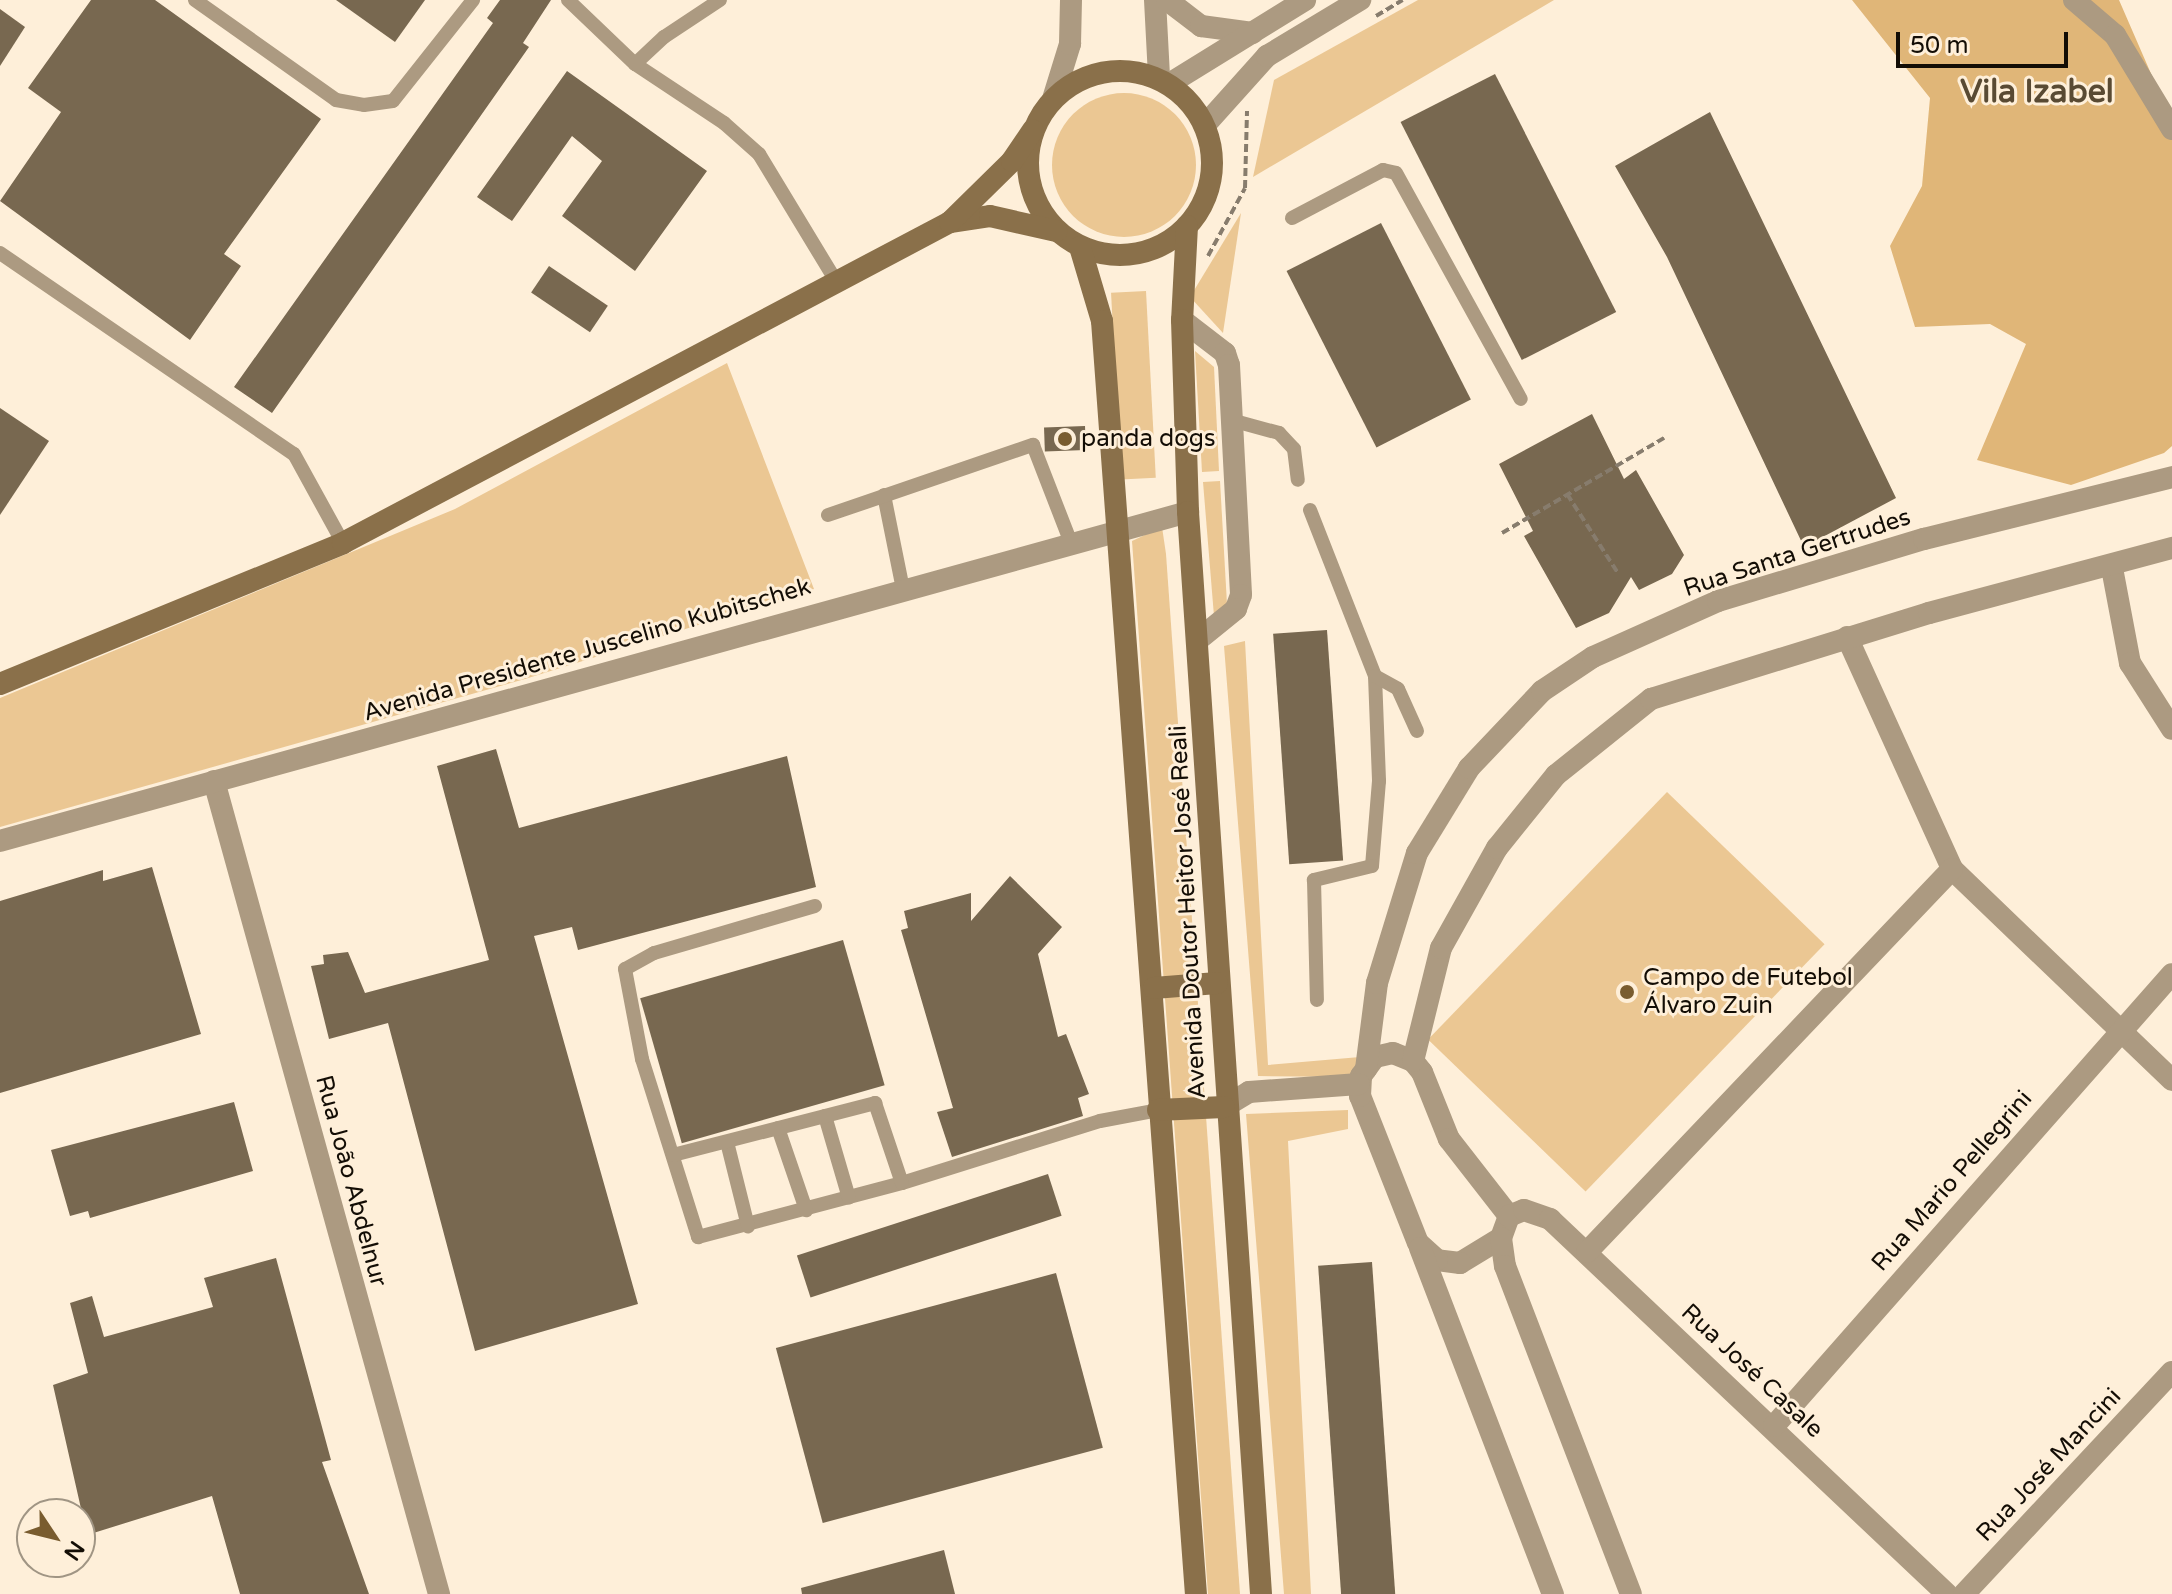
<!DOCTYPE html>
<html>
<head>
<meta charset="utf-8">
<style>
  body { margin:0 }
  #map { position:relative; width:2172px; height:1594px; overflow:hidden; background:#feefd9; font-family:"Varela Round",sans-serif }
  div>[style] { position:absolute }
  .green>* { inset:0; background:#ebc793; transform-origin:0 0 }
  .round { border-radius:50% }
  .forest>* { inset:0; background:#e0b678 }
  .building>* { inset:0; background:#786850; transform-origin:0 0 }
  .path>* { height:4px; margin-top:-2px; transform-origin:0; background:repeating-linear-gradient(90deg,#877c6d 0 8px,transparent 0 12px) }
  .service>* { height:14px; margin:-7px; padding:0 7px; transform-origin:7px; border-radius:7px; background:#ac9a81 }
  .minor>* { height:22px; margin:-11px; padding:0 11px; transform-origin:11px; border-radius:11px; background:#ac9a81 }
  .tertiary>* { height:22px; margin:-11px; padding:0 11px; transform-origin:11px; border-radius:11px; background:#ac9a81 }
  .secondary>* { height:22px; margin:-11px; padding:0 11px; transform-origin:11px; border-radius:11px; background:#8a704a }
  .secondary>.ring { margin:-11px; padding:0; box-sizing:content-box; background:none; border:22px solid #8a704a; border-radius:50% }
  .dots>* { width:22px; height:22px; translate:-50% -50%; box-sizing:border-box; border:4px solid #feefd9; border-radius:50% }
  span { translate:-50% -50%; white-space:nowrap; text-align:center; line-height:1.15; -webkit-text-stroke:6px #feefd9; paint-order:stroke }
  .poi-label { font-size:24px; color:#130d05 }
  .left { translate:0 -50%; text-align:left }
  .street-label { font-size:24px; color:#130d05 }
  .district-label { font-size:32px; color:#594a33; font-weight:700 }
  .north { position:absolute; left:16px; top:1498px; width:80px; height:80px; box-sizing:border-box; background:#feefd9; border:2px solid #a09584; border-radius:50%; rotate:125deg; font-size:22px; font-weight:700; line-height:32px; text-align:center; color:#130d05 }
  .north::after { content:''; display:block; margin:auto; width:28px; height:36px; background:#795c2f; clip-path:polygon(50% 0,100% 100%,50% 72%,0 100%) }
  .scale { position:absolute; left:1896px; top:32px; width:172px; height:36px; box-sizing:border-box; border:4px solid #130d05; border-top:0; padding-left:10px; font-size:24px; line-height:28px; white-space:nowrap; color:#130d05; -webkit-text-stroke:6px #feefd9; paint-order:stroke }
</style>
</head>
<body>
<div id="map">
  <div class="green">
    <div style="clip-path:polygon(1418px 0,1554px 0,1253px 177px,1274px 80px)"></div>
    <div class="round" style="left:1052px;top:93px;width:144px;height:144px"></div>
    <div style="clip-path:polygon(1241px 213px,1223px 333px,1190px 297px)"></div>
    <div style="left:1146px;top:291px;width:187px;height:35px;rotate:87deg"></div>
    <div style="clip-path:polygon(1195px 351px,1214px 367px,1219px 471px,1202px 472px)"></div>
    <div style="clip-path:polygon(727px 363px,814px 589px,525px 679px,0 827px,0 698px,455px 509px)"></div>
    <div style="clip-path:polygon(1220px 481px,1227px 604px,1214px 616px,1203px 482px)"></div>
    <div style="clip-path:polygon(1162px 527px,1166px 554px,1240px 1594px,1208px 1594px,1132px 541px)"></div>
    <div style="clip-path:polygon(1245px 641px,1268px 1065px,1360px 1057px,1353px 1077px,1258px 1076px,1224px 646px)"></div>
    <div style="left:1667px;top:792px;width:219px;height:344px;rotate:44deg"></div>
    <div style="clip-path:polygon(1348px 1110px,1348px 1129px,1288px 1141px,1311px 1594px,1284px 1594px,1246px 1114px)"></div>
  </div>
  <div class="forest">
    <div style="clip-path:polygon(1852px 0,2119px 0,2172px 122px,2172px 446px,2164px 453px,2071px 485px,1977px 460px,2026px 344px,1990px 324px,1915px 327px,1890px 246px,1922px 186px,1930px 98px)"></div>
  </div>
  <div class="building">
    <div style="clip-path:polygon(91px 0,155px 0,321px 119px,224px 254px,241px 266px,190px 340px,0 201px,61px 112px,28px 88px)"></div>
    <div style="clip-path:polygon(336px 0,425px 0,395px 42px)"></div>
    <div style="clip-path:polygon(500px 0,551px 0,523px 43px,529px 47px,272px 413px,234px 387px,493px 23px,487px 18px)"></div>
    <div style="clip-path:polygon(0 9px,25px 27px,0 66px)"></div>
    <div style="clip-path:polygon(567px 71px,707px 171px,635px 271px,562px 216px,602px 161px,572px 136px,512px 221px,477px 197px)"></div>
    <div style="left:1495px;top:74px;width:267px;height:106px;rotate:63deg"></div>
    <div style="clip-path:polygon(1710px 112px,1896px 498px,1804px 547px,1667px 257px,1615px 166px)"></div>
    <div style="left:1381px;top:223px;width:198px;height:106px;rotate:63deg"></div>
    <div style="left:549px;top:266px;width:71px;height:32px;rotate:34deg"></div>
    <div style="clip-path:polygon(0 408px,49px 441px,0 515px)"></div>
    <div style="clip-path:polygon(1592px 414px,1624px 479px,1636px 470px,1684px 555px,1672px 574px,1639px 590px,1631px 577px,1609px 613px,1576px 628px,1524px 536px,1533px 531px,1499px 464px)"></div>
    <div style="left:1085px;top:426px;width:24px;height:41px;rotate:88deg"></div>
    <div style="left:1327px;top:630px;width:231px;height:54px;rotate:86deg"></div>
    <div style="clip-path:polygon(496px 749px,519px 828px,787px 756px,816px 887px,578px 950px,572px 927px,534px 936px,638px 1304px,475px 1351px,388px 1023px,329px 1039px,311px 966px,324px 964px,323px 955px,348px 952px,365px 993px,489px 960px,437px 766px)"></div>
    <div style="clip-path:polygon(152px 867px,201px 1034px,0 1093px,0 901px,103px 870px,103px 881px)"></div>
    <div style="clip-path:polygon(1010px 876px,1062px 927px,1038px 954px,1058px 1037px,1066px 1034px,1089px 1094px,1078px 1098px,1083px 1116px,952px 1157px,937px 1112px,953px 1108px,901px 930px,908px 928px,904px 911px,971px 893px,971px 921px)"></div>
    <div style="left:843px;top:940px;width:151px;height:211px;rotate:74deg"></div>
    <div style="clip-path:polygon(234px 1102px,253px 1171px,90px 1218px,88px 1211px,70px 1216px,51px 1150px)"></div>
    <div style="left:1048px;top:1174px;width:44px;height:264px;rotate:72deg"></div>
    <div style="clip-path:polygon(276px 1258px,331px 1460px,322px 1462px,369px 1594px,240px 1594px,212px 1496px,87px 1535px,53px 1385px,88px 1373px,70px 1303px,92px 1296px,104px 1337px,213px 1307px,204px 1278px)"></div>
    <div style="left:1372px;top:1262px;width:333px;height:54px;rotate:86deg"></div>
    <div style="left:1056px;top:1273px;width:181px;height:290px;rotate:75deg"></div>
    <div style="clip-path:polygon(944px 1550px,955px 1594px,802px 1594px,801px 1588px)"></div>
  </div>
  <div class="path">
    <div style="left:1376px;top:16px;width:31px;rotate:-31deg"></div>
    <div style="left:1208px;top:256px;width:77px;rotate:-61.4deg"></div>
    <div style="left:1245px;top:188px;width:77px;rotate:-88.5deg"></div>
    <div style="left:1567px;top:494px;width:94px;rotate:57.2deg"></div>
    <div style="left:1502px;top:533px;width:188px;rotate:-30.4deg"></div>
  </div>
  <div class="service">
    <div style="left:195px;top:0;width:173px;rotate:35.3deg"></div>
    <div style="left:336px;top:100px;width:28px;rotate:10deg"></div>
    <div style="left:364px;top:105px;width:29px;rotate:-8deg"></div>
    <div style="left:393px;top:101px;width:129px;rotate:-51.6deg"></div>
    <div style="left:568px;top:0;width:93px;rotate:43.7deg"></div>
    <div style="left:635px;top:64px;width:107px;rotate:33.5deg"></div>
    <div style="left:724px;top:123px;width:47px;rotate:41.5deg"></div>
    <div style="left:759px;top:154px;width:149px;rotate:58.8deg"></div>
    <div style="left:635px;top:64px;width:40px;rotate:-43deg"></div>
    <div style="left:664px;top:37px;width:67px;rotate:-33.5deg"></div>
    <div style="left:1292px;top:218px;width:103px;rotate:-27.8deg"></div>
    <div style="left:1383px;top:170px;width:13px;rotate:13deg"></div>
    <div style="left:1396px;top:173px;width:258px;rotate:61.1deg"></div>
    <div style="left:0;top:253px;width:356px;rotate:34.4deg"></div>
    <div style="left:294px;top:454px;width:102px;rotate:61.2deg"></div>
    <div style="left:1231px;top:420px;width:50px;rotate:15.2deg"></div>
    <div style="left:1279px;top:433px;width:22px;rotate:47deg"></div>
    <div style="left:1294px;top:449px;width:31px;rotate:83deg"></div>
    <div style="left:884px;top:495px;width:96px;rotate:78.6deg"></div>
    <div style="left:1310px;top:510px;width:178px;rotate:68.6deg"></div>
    <div style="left:1375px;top:676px;width:105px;rotate:87.8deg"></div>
    <div style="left:1379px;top:781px;width:85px;rotate:94.7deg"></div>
    <div style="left:1372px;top:866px;width:60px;rotate:166.4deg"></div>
    <div style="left:1314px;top:880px;width:120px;rotate:88.6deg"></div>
    <div style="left:828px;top:515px;width:217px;rotate:-18.9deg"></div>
    <div style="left:1033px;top:445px;width:105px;rotate:68.8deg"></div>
    <div style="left:1375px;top:676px;width:26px;rotate:29deg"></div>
    <div style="left:1398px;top:689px;width:46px;rotate:65.7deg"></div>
    <div style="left:815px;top:906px;width:168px;rotate:163.7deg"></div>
    <div style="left:654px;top:953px;width:33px;rotate:151deg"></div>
    <div style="left:625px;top:969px;width:92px;rotate:79.3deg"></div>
    <div style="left:642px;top:1059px;width:187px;rotate:72.5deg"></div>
    <div style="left:698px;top:1237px;width:211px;rotate:-14.8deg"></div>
    <div style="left:902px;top:1183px;width:207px;rotate:-17.4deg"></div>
    <div style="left:1100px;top:1121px;width:59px;rotate:-10.7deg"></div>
    <div style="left:825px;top:1116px;width:85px;rotate:73.7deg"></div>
    <div style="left:778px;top:1128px;width:87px;rotate:71.1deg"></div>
    <div style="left:727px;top:1142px;width:87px;rotate:76deg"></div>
    <div style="left:673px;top:1155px;width:209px;rotate:-14.4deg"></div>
    <div style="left:875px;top:1103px;width:84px;rotate:71.4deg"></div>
  </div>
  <div class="minor">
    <div style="left:1155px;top:0;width:77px;rotate:87deg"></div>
    <div style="left:2074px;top:0;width:54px;rotate:40.5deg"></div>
    <div style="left:2115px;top:35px;width:110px;rotate:58.8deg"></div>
    <div style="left:1053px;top:99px;width:58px;rotate:-72.8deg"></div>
    <div style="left:1070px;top:44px;width:44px;rotate:-88.7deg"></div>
    <div style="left:1182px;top:320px;width:54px;rotate:37.5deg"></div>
    <div style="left:1225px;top:353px;width:13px;rotate:72deg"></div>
    <div style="left:1229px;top:365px;width:230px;rotate:87deg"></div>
    <div style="left:1241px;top:595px;width:15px;rotate:110deg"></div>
    <div style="left:1236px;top:609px;width:48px;rotate:141deg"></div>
    <div style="left:2112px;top:568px;width:97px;rotate:79.3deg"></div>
    <div style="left:2130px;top:663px;width:78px;rotate:57.5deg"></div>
    <div style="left:1847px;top:637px;width:255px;rotate:65.6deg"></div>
    <div style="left:1952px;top:869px;width:305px;rotate:43.8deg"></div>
    <div style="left:214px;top:781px;width:844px;rotate:74.53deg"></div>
    <div style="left:0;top:841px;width:1233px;rotate:-15.48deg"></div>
    <div style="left:1393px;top:1053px;width:22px;rotate:22deg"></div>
    <div style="left:1413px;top:1061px;width:14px;rotate:51deg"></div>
    <div style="left:1422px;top:1072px;width:72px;rotate:68.1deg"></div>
    <div style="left:1449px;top:1139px;width:98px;rotate:52.1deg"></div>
    <div style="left:1509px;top:1216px;width:23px;rotate:110deg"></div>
    <div style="left:1501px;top:1238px;width:48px;rotate:148.6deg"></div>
    <div style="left:1460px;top:1263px;width:23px;rotate:-173deg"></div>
    <div style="left:1437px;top:1260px;width:25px;rotate:-138deg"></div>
    <div style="left:1418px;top:1243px;width:158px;rotate:-111.5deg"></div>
    <div style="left:1360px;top:1096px;width:20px;rotate:-87deg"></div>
    <div style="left:1361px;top:1076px;width:24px;rotate:-54deg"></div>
    <div style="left:1375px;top:1057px;width:18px;rotate:-13deg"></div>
    <div style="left:1413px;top:1061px;width:116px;rotate:-76.1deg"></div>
    <div style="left:1441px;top:948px;width:115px;rotate:-60.8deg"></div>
    <div style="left:1497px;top:848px;width:94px;rotate:-51.1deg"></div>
    <div style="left:1556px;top:775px;width:122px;rotate:-38.7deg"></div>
    <div style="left:1651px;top:699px;width:291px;rotate:-17.2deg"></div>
    <div style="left:1929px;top:613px;width:252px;rotate:-15deg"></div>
    <div style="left:1366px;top:1069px;width:87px;rotate:-82.7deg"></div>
    <div style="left:1377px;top:983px;width:136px;rotate:-72.9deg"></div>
    <div style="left:1417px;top:853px;width:100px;rotate:-58.5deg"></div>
    <div style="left:1469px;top:768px;width:106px;rotate:-46.5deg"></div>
    <div style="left:1542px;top:691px;width:61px;rotate:-33.7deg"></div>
    <div style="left:1593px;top:657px;width:137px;rotate:-24.1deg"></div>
    <div style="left:1718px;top:601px;width:215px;rotate:-16.8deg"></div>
    <div style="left:1924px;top:539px;width:256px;rotate:-14deg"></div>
    <div style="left:1224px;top:1107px;width:29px;rotate:-31deg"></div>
    <div style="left:1249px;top:1092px;width:110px;rotate:-4.2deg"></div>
    <div style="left:1509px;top:1216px;width:16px;rotate:-22deg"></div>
    <div style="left:1524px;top:1210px;width:28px;rotate:19deg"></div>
    <div style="left:1550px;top:1219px;width:546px;rotate:43.37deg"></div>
    <div style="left:1501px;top:1238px;width:28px;rotate:82deg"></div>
    <div style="left:1505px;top:1266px;width:351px;rotate:69deg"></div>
    <div style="left:1420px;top:1248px;width:371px;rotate:69deg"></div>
    <div style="left:1587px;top:1252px;width:529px;rotate:-46.38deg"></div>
    <div style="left:1774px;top:1426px;width:602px;rotate:-48.64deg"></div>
    <div style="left:1964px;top:1594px;width:304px;rotate:-46.9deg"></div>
  </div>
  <div class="tertiary">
    <div style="left:1167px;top:0;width:43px;rotate:37.4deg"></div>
    <div style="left:1201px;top:26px;width:52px;rotate:7.7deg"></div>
    <div style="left:1169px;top:84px;width:160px;rotate:-31.7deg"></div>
    <div style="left:1205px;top:125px;width:93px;rotate:-48.1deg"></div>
    <div style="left:1267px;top:56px;width:109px;rotate:-31.1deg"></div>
  </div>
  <div class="secondary">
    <div class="ring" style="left:1028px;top:71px;width:162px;height:162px"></div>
    <div style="left:950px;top:222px;width:40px;rotate:-8.5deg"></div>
    <div style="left:990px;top:216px;width:68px;rotate:12.8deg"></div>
    <div style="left:1187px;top:226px;width:94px;rotate:93deg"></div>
    <div style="left:1182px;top:320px;width:192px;rotate:88.2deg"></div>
    <div style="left:1188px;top:512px;width:1084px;rotate:86.14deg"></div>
    <div style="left:1080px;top:247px;width:77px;rotate:73.4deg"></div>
    <div style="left:1102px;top:321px;width:1276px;rotate:85.78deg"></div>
    <div style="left:0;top:684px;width:371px;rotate:-22.3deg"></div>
    <div style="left:343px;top:543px;width:687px;rotate:-27.87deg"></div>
    <div style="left:950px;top:222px;width:87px;rotate:-44.5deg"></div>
    <div style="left:1012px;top:161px;width:37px;rotate:-56deg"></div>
    <div style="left:1154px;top:988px;width:63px;rotate:-4.5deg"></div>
    <div style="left:1158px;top:1110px;width:66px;rotate:-2.6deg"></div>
  </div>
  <div class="dots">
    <div style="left:1065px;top:439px;background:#795c2f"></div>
    <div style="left:1627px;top:992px;background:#795c2f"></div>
  </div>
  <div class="poi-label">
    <span class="left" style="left:1081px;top:439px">panda dogs</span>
    <span class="left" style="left:1643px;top:992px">Campo de Futebol<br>Álvaro Zuin</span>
  </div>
  <div class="street-label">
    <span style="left:1797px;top:553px;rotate:-18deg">Rua Santa Gertrudes</span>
    <span style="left:587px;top:650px;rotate:-16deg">Avenida Presidente Juscelino Kubitschek</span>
    <span style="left:1188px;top:912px;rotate:-93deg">Avenida Doutor Heitor José Reali</span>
    <span style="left:351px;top:1181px;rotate:75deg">Rua João Abdelnur</span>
    <span style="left:1952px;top:1181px;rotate:-49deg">Rua Mario Pellegrini</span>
    <span style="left:1752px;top:1371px;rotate:43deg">Rua José Casale</span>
    <span style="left:2049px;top:1465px;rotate:-47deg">Rua José Mancini</span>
  </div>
  <div class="district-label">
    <span style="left:2037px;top:92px">Vila Izabel</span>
  </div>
  <div class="north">N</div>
  <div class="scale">50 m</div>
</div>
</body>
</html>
